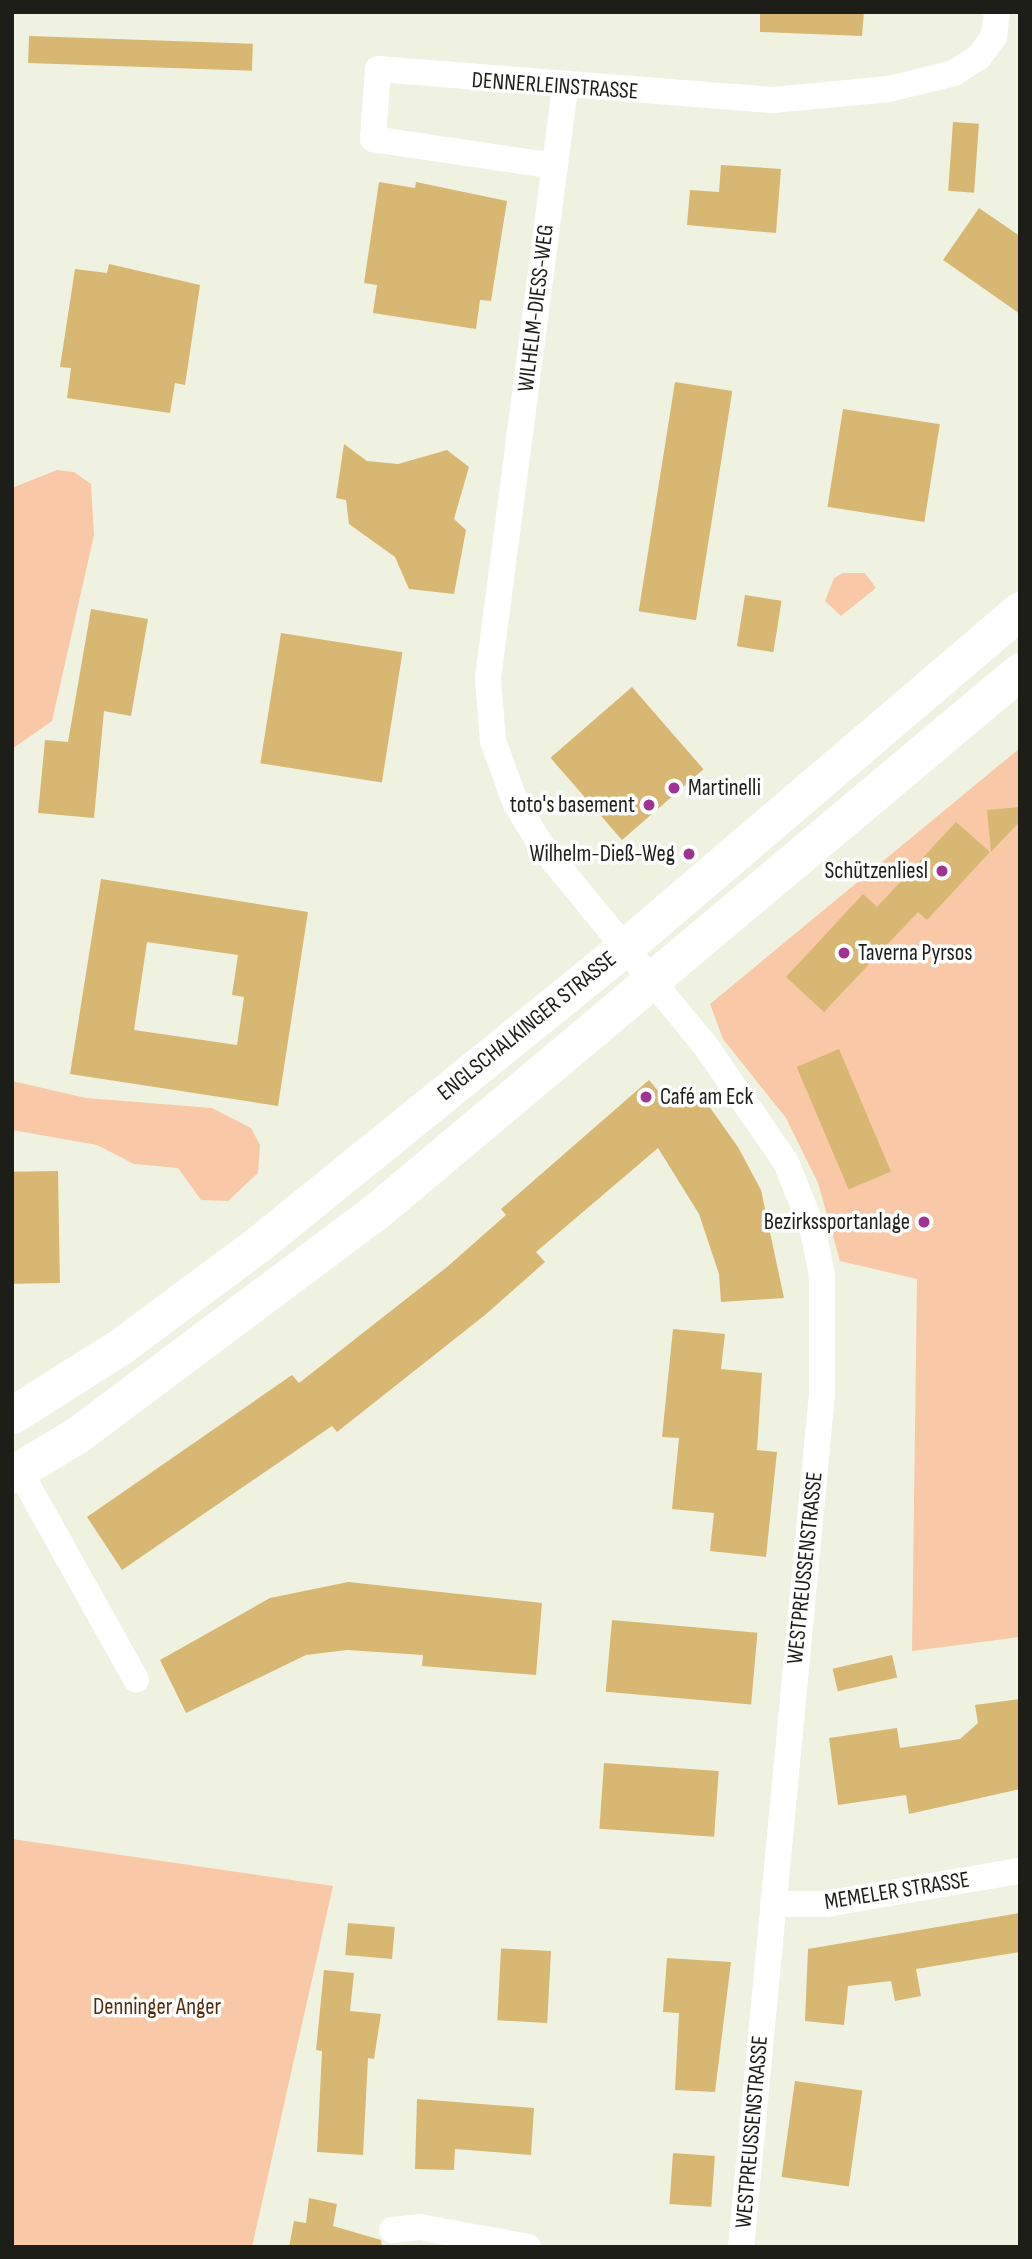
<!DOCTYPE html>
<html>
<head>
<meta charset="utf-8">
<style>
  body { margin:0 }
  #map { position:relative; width:1032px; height:2259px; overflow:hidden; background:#f0f2e1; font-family:"Sofia Sans Condensed",sans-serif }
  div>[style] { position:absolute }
  .green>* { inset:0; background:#f8c8a7 }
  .building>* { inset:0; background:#d8b773; transform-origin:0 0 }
  .street>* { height:26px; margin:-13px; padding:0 13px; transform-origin:13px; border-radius:13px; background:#fff }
  .secondary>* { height:37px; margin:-18.5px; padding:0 18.5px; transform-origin:18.5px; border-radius:18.5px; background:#fff }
  .dots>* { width:19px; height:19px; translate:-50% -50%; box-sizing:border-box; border:4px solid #fff; border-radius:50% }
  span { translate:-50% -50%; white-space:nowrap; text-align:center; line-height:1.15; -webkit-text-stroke:7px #fff; paint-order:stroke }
  .street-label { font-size:23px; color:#1e1e18 }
  .poi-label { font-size:23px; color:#1e1e18 }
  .left { translate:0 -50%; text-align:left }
  .right { translate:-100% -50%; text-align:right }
  .park-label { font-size:23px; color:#552d0b }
  .frame { position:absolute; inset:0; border:14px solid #1e1e18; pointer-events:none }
</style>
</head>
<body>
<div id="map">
  <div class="green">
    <div style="clip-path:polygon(57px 470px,74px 472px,91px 484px,94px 535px,52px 721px,12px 749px,12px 488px)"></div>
    <div style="clip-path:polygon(843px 573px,865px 573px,876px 588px,841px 616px,825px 601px,834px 578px)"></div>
    <div style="clip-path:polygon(1020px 748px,1020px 1637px,912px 1651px,917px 1279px,840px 1261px,818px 1183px,786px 1118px,723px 1039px,710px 1004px)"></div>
    <div style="clip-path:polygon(12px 1081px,86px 1098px,212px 1108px,251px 1128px,260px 1145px,258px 1173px,228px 1201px,201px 1200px,178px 1168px,134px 1164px,97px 1145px,12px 1130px)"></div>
    <div style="clip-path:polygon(12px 1839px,333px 1886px,252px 2247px,12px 2247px)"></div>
  </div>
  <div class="building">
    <div style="clip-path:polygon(760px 12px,864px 12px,862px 36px,760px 32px)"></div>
    <div style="left:29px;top:36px;width:224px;height:27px;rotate:2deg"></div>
    <div style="left:953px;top:122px;width:26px;height:69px;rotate:4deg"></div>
    <div style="clip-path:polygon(721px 165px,781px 169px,776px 233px,687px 225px,690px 190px,719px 192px)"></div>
    <div style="clip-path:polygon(379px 182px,415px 188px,416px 182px,507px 201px,491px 301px,480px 300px,476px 329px,373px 313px,377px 285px,364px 283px)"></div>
    <div style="clip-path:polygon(979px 208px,1020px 236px,1020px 314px,943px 260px)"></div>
    <div style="clip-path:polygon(109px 264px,200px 285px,185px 385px,175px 383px,170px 413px,67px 398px,71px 368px,60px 367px,75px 269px,107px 273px)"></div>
    <div style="left:675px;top:382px;width:58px;height:232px;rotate:9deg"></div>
    <div style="left:843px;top:409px;width:98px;height:99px;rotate:9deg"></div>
    <div style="clip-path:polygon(344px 444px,367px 461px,398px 464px,447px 450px,469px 467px,454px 519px,466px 530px,454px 594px,409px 589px,395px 557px,349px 524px,346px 500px,336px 498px)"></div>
    <div style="left:745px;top:595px;width:37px;height:52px;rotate:9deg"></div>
    <div style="clip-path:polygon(91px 609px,148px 619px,131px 716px,104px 711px,94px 818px,38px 813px,45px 740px,68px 742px)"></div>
    <div style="left:281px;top:633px;width:123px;height:132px;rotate:9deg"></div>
    <div style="left:632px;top:687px;width:109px;height:108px;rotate:49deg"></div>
    <div style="clip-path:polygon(1020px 807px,1020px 821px,991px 852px,987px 810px)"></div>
    <div style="clip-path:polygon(956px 822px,990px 852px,927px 920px,918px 912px,824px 1012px,786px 977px,863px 894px,877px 907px)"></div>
    <div style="clip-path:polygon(evenodd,101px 879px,308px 912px,278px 1106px,70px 1074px,101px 879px,147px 942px,238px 955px,232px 995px,244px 997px,237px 1045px,134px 1030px,147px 942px)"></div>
    <div style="left:839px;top:1049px;width:133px;height:46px;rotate:67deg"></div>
    <div style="clip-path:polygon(649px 1080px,664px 1098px,683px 1102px,699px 1092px,738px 1147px,761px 1190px,784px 1298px,721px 1302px,719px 1274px,699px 1214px,658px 1148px,536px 1252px,545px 1262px,485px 1315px,337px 1432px,332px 1426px,122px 1570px,87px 1517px,292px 1375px,299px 1383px,447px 1267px,506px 1215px,501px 1209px)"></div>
    <div style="left:58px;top:1171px;width:112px;height:46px;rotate:89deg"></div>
    <div style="clip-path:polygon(673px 1329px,725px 1334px,721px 1369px,762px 1373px,757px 1450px,777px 1452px,766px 1557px,710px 1551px,714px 1513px,672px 1509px,679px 1438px,662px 1437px)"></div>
    <div style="clip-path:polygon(348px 1582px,542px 1603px,536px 1675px,422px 1666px,423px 1655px,347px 1650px,306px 1655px,186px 1713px,160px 1660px,270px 1598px)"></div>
    <div style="left:612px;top:1620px;width:146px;height:72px;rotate:5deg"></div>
    <div style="left:892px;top:1655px;width:23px;height:61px;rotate:77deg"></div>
    <div style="clip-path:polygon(1020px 1699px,1020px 1789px,909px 1814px,906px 1795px,838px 1805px,829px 1738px,897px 1728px,900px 1748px,960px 1739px,978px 1723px,975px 1705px)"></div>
    <div style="left:604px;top:1763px;width:115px;height:66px;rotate:4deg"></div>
    <div style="clip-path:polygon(1020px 1913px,1020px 1952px,916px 1969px,921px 1996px,895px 2001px,891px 1981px,848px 1986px,844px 2025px,805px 2021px,808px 1949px)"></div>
    <div style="left:348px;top:1923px;width:47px;height:32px;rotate:5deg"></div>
    <div style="left:551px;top:1951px;width:72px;height:50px;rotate:93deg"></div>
    <div style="clip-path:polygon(667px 1958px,731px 1962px,715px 2092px,675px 2090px,679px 2013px,663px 2012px)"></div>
    <div style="clip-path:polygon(324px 1970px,354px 1973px,350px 2011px,381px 2014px,374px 2059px,368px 2058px,363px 2155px,317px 2152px,322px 2051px,316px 2050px)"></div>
    <div style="left:795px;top:2081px;width:68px;height:97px;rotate:8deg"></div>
    <div style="clip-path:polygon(417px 2099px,534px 2108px,531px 2155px,455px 2149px,454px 2170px,415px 2169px)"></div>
    <div style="left:673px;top:2153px;width:42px;height:51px;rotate:4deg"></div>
    <div style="clip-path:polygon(309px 2198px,337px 2204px,333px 2226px,381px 2240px,382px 2247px,289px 2247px,294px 2221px,306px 2223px)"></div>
  </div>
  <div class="street">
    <div style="left:565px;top:88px;width:595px;rotate:97.44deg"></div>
    <div style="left:488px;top:678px;width:63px;rotate:85.5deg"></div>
    <div style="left:493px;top:741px;width:67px;rotate:69.9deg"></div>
    <div style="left:516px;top:804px;width:52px;rotate:58.5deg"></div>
    <div style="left:543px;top:848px;width:259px;rotate:50.6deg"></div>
    <div style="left:707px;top:1048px;width:139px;rotate:55.3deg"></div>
    <div style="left:786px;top:1162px;width:73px;rotate:68.3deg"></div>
    <div style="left:813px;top:1230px;width:47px;rotate:78.9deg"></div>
    <div style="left:822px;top:1276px;width:118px;rotate:90deg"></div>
    <div style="left:822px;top:1394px;width:857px;rotate:95.42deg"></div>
    <div style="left:555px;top:166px;width:184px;rotate:-171.6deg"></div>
    <div style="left:373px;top:139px;width:70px;rotate:-85.9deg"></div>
    <div style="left:378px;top:69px;width:396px;rotate:4.5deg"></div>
    <div style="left:773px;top:100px;width:117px;rotate:-5.4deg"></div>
    <div style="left:889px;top:89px;width:67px;rotate:-13.8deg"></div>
    <div style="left:954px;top:73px;width:30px;rotate:-33deg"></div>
    <div style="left:979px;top:57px;width:26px;rotate:-54deg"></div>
    <div style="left:994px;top:36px;width:24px;rotate:-83deg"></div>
    <div style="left:19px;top:1470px;width:240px;rotate:60.8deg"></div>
    <div style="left:773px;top:1904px;width:53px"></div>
    <div style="left:826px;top:1904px;width:197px;rotate:-9.7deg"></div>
    <div style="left:392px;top:2230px;width:28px;rotate:-6deg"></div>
    <div style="left:420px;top:2227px;width:110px;rotate:10.5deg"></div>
  </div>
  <div class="secondary">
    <div style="left:12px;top:1415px;width:129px;rotate:-32.3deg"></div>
    <div style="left:121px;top:1346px;width:169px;rotate:-36.6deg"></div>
    <div style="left:257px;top:1245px;width:472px;rotate:-39deg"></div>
    <div style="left:624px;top:948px;width:521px;rotate:-40.48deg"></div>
    <div style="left:12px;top:1474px;width:76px;rotate:-31deg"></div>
    <div style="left:77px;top:1435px;width:371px;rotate:-36.8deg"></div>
    <div style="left:374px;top:1213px;width:843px;rotate:-40deg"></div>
  </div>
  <div class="dots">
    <div style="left:674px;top:788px;background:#9f3394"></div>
    <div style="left:649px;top:805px;background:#9f3394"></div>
    <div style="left:689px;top:854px;background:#9f3394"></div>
    <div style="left:942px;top:871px;background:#9f3394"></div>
    <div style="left:844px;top:953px;background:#9f3394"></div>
    <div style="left:646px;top:1097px;background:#9f3394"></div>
    <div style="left:924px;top:1222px;background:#9f3394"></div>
  </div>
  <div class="street-label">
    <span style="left:555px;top:86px;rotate:4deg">DENNERLEINSTRASSE</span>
    <span style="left:536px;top:308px;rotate:-83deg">WILHELM-DIESS-WEG</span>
    <span style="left:527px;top:1026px;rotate:-39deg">ENGLSCHALKINGER STRASSE</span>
    <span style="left:805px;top:1568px;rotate:-84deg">WESTPREUSSENSTRASSE</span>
    <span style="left:897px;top:1891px;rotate:-9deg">MEMELER STRASSE</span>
    <span style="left:752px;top:2132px;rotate:-85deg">WESTPREUSSENSTRASSE</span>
  </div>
  <div class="poi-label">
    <span class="left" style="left:688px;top:788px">Martinelli</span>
    <span class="right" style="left:635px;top:805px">toto's basement</span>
    <span class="right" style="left:675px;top:854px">Wilhelm-Dieß-Weg</span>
    <span class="right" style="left:928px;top:871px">Schützenliesl</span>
    <span class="left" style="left:858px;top:953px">Taverna Pyrsos</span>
    <span class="left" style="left:660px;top:1097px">Café am Eck</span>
    <span class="right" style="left:910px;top:1222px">Bezirkssportanlage</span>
  </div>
  <div class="park-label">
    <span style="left:157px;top:2007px">Denninger Anger</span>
  </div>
  <div class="frame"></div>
</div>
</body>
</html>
